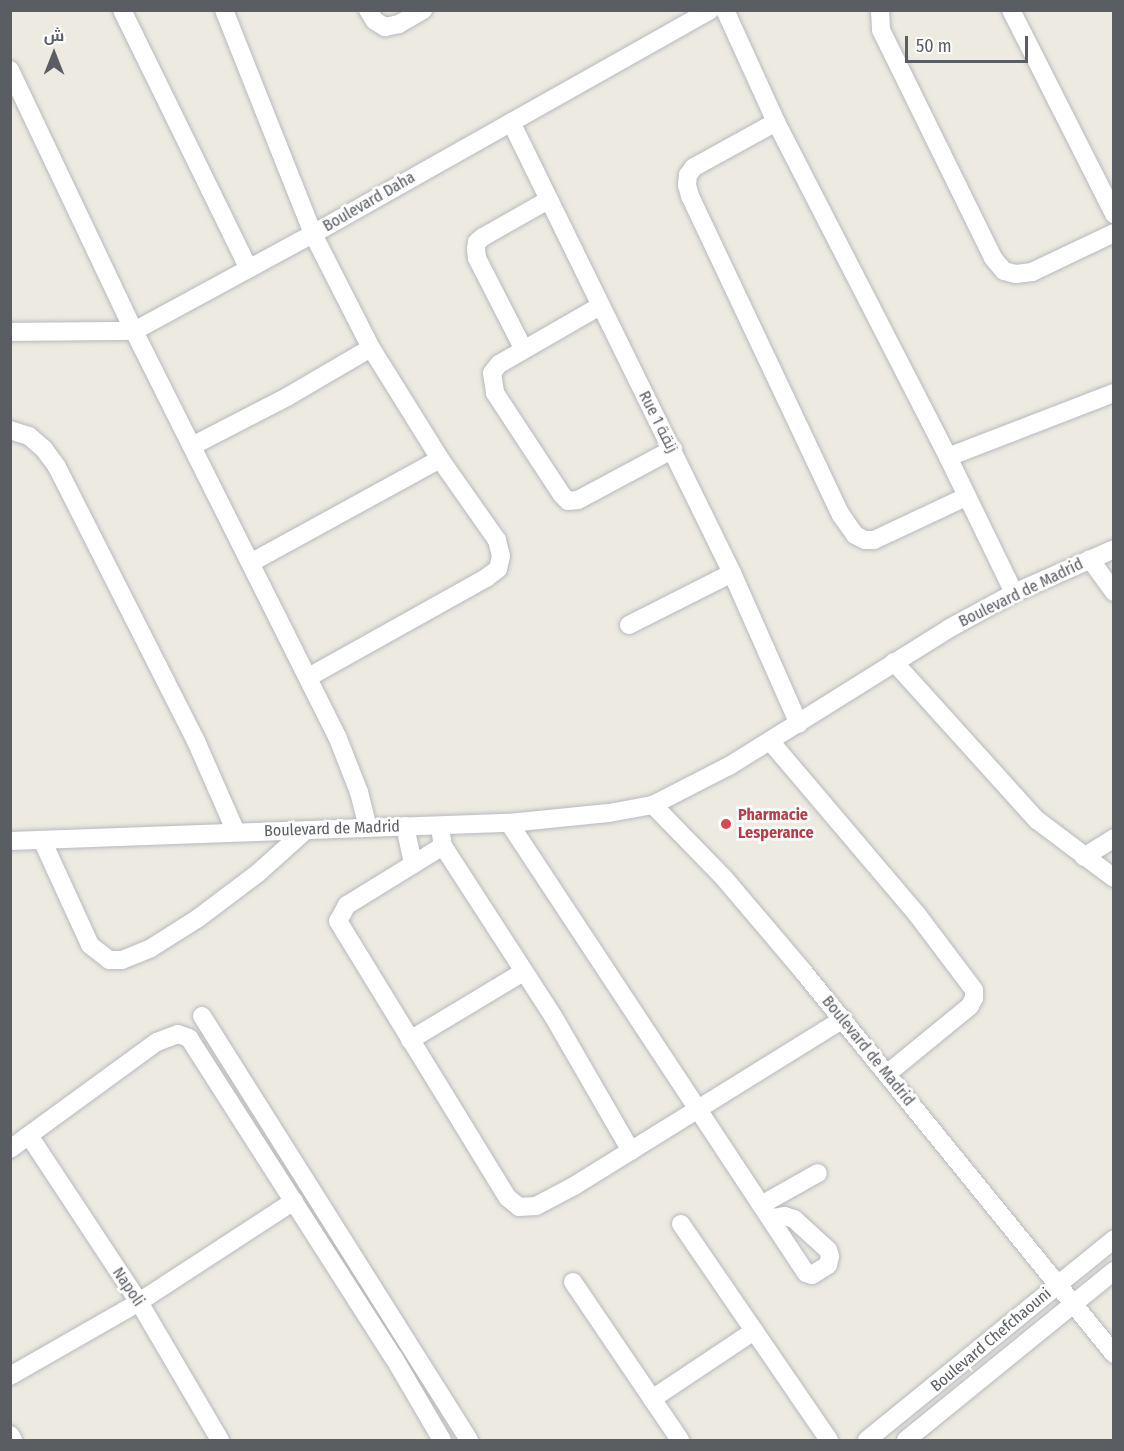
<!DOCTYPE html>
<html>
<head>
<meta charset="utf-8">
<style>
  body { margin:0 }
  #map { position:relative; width:1124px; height:1451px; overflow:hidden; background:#edebe1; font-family:"Fira Sans Condensed",Cairo,sans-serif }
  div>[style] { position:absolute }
  .roads { filter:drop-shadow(0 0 2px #b7b9be) drop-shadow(0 0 2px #b7b9be) }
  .minor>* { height:18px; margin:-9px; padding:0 9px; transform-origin:9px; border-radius:9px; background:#fff }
  .dots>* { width:16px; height:16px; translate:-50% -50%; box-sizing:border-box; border:3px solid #fff; border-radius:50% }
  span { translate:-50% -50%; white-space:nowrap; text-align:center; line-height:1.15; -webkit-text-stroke:5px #fff; paint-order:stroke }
  .street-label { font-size:16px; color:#5a5d62 }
  .health-label { font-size:16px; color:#be3a42; font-weight:700 }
  .left { translate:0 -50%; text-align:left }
  .frame { position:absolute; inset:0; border:12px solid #5a5d62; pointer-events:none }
  .north { position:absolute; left:24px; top:24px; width:60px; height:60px; -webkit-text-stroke:4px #fff; paint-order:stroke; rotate:0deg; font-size:16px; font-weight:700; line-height:24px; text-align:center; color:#5a5d62 }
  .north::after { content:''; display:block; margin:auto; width:21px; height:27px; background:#5a5d62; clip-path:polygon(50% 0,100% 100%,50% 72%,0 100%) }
  .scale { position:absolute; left:905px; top:36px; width:123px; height:27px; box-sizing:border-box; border:3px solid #5a5d62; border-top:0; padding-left:8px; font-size:18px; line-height:21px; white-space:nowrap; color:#5a5d62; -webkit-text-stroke:4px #fff; paint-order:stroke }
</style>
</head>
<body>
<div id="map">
  <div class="roads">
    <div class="minor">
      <div style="left:122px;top:10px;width:288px;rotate:63.9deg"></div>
      <div style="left:224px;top:10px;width:241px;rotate:68.3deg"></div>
      <div style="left:313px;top:234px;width:128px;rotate:63deg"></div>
      <div style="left:371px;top:348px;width:131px;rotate:58.1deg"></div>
      <div style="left:440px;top:459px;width:99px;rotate:54.9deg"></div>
      <div style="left:497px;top:540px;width:16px;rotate:76deg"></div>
      <div style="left:501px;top:556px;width:13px;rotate:103deg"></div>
      <div style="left:498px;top:569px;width:15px;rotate:143deg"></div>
      <div style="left:486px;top:578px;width:203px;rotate:150.8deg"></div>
      <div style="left:368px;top:10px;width:13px;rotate:58deg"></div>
      <div style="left:375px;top:21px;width:12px;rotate:31deg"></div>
      <div style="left:385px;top:27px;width:14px;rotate:-12deg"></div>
      <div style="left:399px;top:24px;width:28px;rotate:-30deg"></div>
      <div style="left:725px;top:10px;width:123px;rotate:65.5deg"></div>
      <div style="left:776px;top:122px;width:377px;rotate:62.8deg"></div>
      <div style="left:948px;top:457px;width:151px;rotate:64.1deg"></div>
      <div style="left:880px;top:10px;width:20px;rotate:87deg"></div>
      <div style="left:881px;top:30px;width:254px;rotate:63.8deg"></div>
      <div style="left:993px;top:258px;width:17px;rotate:50deg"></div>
      <div style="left:1004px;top:271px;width:12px;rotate:14deg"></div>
      <div style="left:1016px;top:274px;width:16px;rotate:-7deg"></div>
      <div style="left:1032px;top:272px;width:91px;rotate:-25.4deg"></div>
      <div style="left:1011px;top:10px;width:229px;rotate:63.2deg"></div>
      <div style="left:10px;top:70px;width:289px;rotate:64.6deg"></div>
      <div style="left:134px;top:331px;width:453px;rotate:63.4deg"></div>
      <div style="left:337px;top:736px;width:60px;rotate:68.6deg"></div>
      <div style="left:359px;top:792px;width:36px;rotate:76deg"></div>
      <div style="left:511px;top:122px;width:502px;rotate:63.89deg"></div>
      <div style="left:732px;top:573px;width:165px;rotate:66.1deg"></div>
      <div style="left:776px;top:122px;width:94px;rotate:151.2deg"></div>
      <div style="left:694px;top:167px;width:10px;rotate:127deg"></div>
      <div style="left:688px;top:175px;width:10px;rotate:96deg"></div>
      <div style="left:687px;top:185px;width:11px;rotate:75deg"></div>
      <div style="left:690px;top:196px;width:353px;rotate:64.7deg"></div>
      <div style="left:841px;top:515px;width:24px;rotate:55deg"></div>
      <div style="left:855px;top:535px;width:11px;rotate:27deg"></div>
      <div style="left:865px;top:540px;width:9px"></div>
      <div style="left:874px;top:540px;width:102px;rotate:-25.1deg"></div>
      <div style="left:600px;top:306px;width:116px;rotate:150.1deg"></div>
      <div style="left:499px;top:364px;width:11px;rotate:128deg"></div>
      <div style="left:492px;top:373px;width:20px;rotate:81deg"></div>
      <div style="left:495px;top:393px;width:122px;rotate:56.7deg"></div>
      <div style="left:562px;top:495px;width:8px;rotate:45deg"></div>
      <div style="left:568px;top:501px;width:10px;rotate:-6deg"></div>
      <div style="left:578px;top:500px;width:108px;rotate:-28.2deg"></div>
      <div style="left:10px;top:332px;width:124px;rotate:-0.5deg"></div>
      <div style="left:134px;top:331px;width:204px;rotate:-28.5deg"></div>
      <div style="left:313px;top:234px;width:456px;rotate:-29.4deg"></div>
      <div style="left:523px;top:348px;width:101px;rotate:-117.1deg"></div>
      <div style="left:477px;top:258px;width:9px;rotate:-96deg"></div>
      <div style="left:476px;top:249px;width:7px;rotate:-82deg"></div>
      <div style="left:477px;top:242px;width:8px;rotate:-40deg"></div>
      <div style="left:483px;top:237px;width:75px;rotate:-29.6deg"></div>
      <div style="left:10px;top:430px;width:20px;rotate:18deg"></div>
      <div style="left:29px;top:436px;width:20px;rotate:41deg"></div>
      <div style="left:44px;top:449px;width:22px;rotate:54deg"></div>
      <div style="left:57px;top:467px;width:307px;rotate:63.1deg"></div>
      <div style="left:196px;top:741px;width:99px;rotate:66.3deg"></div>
      <div style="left:192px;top:446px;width:107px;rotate:-27.3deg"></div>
      <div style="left:287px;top:397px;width:97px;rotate:-30.3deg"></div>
      <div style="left:948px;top:457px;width:178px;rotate:-21.1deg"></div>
      <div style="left:1090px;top:559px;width:41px;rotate:54deg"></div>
      <div style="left:252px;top:562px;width:214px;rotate:-28.7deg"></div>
      <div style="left:629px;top:625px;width:115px;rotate:-26.8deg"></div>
      <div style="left:894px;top:662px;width:213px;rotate:47.9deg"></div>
      <div style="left:1037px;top:820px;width:96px;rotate:37deg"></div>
      <div style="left:770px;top:741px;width:226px;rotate:49.7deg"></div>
      <div style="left:916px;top:913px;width:96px;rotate:53deg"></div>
      <div style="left:974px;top:990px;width:8px;rotate:90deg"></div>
      <div style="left:974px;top:998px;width:9px;rotate:117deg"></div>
      <div style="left:970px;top:1006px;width:107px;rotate:140.7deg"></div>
      <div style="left:653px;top:805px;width:102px;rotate:45.8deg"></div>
      <div style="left:724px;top:878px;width:121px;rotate:49.7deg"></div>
      <div style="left:802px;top:970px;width:495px;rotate:50.9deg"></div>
      <div style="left:509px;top:823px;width:539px;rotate:56.58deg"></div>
      <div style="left:806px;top:1273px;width:6px;rotate:18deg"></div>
      <div style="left:812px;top:1275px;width:19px;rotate:-32deg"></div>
      <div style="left:828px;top:1265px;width:9px;rotate:-77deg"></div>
      <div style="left:830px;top:1256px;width:6px;rotate:-108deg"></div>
      <div style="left:828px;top:1250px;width:46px;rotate:-137.6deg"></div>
      <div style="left:794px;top:1219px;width:9px;rotate:-162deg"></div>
      <div style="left:785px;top:1216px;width:13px;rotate:171deg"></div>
      <div style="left:405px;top:826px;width:39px;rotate:78deg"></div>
      <div style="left:441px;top:834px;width:12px;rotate:81deg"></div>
      <div style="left:443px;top:846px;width:202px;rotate:57.1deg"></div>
      <div style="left:553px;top:1016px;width:156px;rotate:60deg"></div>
      <div style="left:42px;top:840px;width:115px;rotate:65.4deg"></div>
      <div style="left:90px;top:945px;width:24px;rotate:38deg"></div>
      <div style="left:109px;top:960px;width:13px"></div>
      <div style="left:122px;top:960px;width:31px;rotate:-22deg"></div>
      <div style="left:151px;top:948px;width:54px;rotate:-32.2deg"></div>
      <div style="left:197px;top:919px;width:76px;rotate:-37deg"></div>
      <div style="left:258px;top:873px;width:64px;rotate:-41.9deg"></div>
      <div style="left:10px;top:841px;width:499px;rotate:-2.1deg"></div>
      <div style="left:509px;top:823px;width:100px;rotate:-5.7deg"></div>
      <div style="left:609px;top:813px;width:45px;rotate:-10.3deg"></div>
      <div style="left:653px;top:805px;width:85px;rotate:-27.2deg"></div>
      <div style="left:729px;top:766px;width:258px;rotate:-32deg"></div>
      <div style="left:948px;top:629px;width:75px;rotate:-28.6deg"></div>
      <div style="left:1014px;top:593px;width:109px;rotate:-23.7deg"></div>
      <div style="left:443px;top:846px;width:113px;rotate:148.4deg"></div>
      <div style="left:347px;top:905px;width:18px;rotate:119deg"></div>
      <div style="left:338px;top:921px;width:325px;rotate:58.5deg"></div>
      <div style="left:508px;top:1198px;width:14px;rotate:39deg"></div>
      <div style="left:519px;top:1207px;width:17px;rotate:-3deg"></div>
      <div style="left:536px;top:1206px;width:43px;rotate:-27.8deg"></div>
      <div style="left:574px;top:1186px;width:317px;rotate:-31.8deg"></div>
      <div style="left:1084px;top:857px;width:36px;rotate:-32deg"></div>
      <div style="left:202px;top:1016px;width:501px;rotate:57.8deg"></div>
      <div style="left:410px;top:1040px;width:132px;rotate:-31deg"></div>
      <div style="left:30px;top:1137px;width:198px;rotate:56.6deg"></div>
      <div style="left:139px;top:1302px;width:160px;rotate:59.6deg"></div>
      <div style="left:10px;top:1149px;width:182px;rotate:-36.1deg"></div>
      <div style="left:157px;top:1042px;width:22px;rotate:-21deg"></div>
      <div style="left:178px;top:1034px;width:12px;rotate:20deg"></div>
      <div style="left:189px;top:1038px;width:380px;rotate:57.4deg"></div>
      <div style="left:394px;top:1358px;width:95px;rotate:59.7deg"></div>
      <div style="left:761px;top:1205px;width:65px;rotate:-29.3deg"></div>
      <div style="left:681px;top:1224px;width:262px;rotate:55.6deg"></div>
      <div style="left:573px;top:1282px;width:191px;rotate:55.9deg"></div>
      <div style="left:10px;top:1376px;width:149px;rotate:-29.8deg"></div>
      <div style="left:139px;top:1302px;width:185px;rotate:-33.1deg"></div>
      <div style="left:652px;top:1399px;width:123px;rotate:-33.7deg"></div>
      <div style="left:10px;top:1435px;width:6px;rotate:59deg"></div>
      <div style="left:867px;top:1440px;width:318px;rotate:-39.1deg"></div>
      <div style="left:906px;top:1440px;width:268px;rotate:-39.1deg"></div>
    </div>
  </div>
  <div class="dots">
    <div style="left:726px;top:824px;background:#e0444e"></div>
  </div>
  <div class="street-label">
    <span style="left:369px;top:202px;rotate:-30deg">Boulevard Daha</span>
    <span style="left:658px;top:422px;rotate:63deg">Rue 1 زنقة</span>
    <span style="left:1021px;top:593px;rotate:-26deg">Boulevard de Madrid</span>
    <span style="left:332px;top:829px;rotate:-2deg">Boulevard de Madrid</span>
    <span style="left:868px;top:1051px;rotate:51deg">Boulevard de Madrid</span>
    <span style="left:128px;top:1287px;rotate:56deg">Napoli</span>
    <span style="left:991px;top:1340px;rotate:-40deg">Boulevard Chefchaouni</span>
  </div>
  <div class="health-label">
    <span class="left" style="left:738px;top:824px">Pharmacie<br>Lesperance</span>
  </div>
  <div class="frame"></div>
  <div class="north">ش</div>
  <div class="scale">50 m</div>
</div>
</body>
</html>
